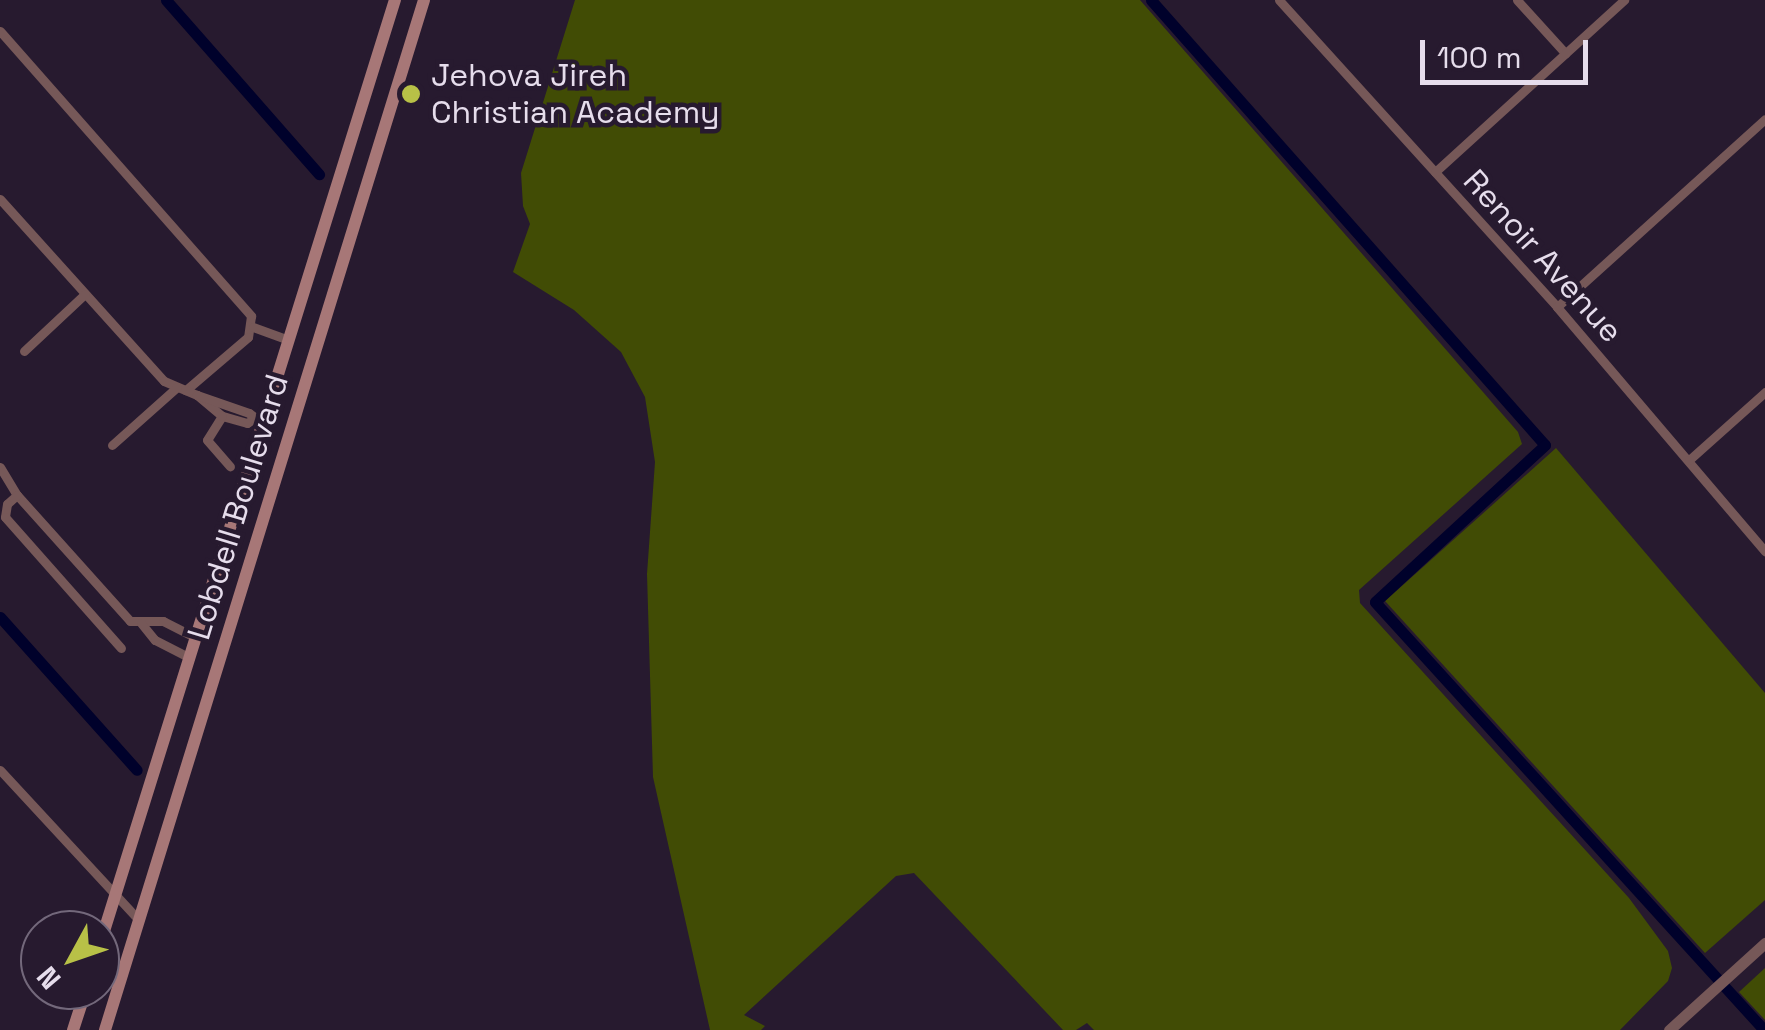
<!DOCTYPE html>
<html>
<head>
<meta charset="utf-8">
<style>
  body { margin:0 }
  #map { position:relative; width:1765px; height:1030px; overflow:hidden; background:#271a2f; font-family:"Space Grotesk",sans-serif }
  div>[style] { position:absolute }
  .forest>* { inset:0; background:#414c05 }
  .canal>* { height:11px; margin:-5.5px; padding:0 5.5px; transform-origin:5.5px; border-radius:5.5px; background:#00012b }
  .minor>* { height:9px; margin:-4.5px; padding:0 4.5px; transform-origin:4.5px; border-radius:4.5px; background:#765858 }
  .tertiary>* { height:11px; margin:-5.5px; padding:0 5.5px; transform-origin:5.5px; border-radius:5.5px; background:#765858 }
  .secondary>* { height:12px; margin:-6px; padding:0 6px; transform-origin:6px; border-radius:6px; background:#a77777 }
  .dots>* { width:28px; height:28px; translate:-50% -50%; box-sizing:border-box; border:5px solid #271a2f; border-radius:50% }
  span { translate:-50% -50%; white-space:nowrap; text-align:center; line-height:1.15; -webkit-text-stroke:9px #271a2f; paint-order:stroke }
  .poi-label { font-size:32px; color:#e6ddec }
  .left { translate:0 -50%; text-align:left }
  .street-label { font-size:32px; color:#e6ddec }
  .north { position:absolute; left:20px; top:910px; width:100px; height:100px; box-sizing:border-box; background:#271a2f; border:2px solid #73687b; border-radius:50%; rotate:230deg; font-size:28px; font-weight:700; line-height:40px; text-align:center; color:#e6ddec }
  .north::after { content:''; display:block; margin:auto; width:35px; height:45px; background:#b8c147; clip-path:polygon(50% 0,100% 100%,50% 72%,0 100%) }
  .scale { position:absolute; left:1420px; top:40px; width:168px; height:45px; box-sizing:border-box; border:5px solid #e6ddec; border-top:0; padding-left:12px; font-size:30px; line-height:35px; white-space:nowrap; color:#e6ddec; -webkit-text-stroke:8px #271a2f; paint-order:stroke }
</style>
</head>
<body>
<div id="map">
  <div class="forest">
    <div style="clip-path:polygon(575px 0,1140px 0,1518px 432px,1522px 444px,1359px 590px,1360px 603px,1629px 898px,1668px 951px,1672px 968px,1668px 981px,1620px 1030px,1094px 1030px,1087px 1023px,1076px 1030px,1063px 1030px,914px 873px,896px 876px,744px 1015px,765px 1026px,761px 1030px,710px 1030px,653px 777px,647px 574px,655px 462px,645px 397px,621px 352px,574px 310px,513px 272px,530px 224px,523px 206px,521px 173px)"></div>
    <div style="clip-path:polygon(1556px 448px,1765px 693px,1765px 900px,1705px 953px,1385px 601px)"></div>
    <div style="clip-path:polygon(1765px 968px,1765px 1020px,1739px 992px)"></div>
  </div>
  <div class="canal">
    <div style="left:166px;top:0;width:232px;rotate:48.7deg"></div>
    <div style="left:1151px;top:0;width:594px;rotate:48.48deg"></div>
    <div style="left:1545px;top:445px;width:231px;rotate:137.3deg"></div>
    <div style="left:1375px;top:602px;width:578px;rotate:47.73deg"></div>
    <div style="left:0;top:617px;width:205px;rotate:48.2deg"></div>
  </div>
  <div class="minor">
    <div style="left:1279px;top:0;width:414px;rotate:47.8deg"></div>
    <div style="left:1557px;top:307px;width:321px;rotate:49.6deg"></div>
    <div style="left:1517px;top:0;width:72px;rotate:47.8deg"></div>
    <div style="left:0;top:31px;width:380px;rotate:48.6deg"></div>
    <div style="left:251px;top:316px;width:21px;rotate:98deg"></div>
    <div style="left:248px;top:337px;width:82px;rotate:139.5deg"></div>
    <div style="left:1435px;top:172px;width:256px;rotate:-42.3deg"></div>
    <div style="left:0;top:199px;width:245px;rotate:48deg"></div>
    <div style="left:164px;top:381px;width:36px;rotate:23deg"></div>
    <div style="left:1557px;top:307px;width:280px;rotate:-42.1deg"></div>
    <div style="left:253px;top:327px;width:38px;rotate:20deg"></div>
    <div style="left:24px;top:351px;width:83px;rotate:-43.1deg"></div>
    <div style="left:222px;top:416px;width:28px;rotate:122deg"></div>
    <div style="left:207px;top:440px;width:35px;rotate:49deg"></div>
    <div style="left:253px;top:419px;width:7px;rotate:146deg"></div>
    <div style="left:247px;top:423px;width:26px;rotate:-164deg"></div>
    <div style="left:222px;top:416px;width:33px;rotate:-140deg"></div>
    <div style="left:197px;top:395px;width:55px;rotate:19.1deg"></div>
    <div style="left:249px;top:413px;width:17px;rotate:36deg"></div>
    <div style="left:112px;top:445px;width:87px;rotate:-41.7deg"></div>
    <div style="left:1689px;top:460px;width:102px;rotate:-41.8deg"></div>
    <div style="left:0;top:467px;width:33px;rotate:59deg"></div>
    <div style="left:17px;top:495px;width:169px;rotate:48.1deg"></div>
    <div style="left:130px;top:621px;width:33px"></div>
    <div style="left:163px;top:621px;width:37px;rotate:27deg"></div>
    <div style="left:17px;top:495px;width:13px;rotate:138deg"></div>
    <div style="left:7px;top:504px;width:13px;rotate:99deg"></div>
    <div style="left:5px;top:517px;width:175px;rotate:48.5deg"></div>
    <div style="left:141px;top:623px;width:22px;rotate:51deg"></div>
    <div style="left:155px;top:640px;width:39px;rotate:27deg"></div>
    <div style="left:0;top:770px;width:203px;rotate:47.2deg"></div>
  </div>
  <div class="tertiary">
    <div style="left:1669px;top:1030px;width:130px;rotate:-42.2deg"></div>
  </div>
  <div class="secondary">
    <div style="left:100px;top:944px;width:989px;rotate:-72.65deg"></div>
    <div style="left:73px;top:1030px;width:42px;rotate:-72deg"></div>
    <div style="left:105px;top:1030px;width:1078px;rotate:-72.79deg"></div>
  </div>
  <div class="dots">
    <div style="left:411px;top:94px;background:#b8c147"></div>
  </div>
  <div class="poi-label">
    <span class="left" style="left:431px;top:94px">Jehova Jireh<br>Christian Academy</span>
  </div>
  <div class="street-label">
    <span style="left:1543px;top:256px;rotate:48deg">Renoir Avenue</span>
    <span style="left:238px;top:507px;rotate:-73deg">Lobdell Boulevard</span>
  </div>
  <div class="north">N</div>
  <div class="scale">100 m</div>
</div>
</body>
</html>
